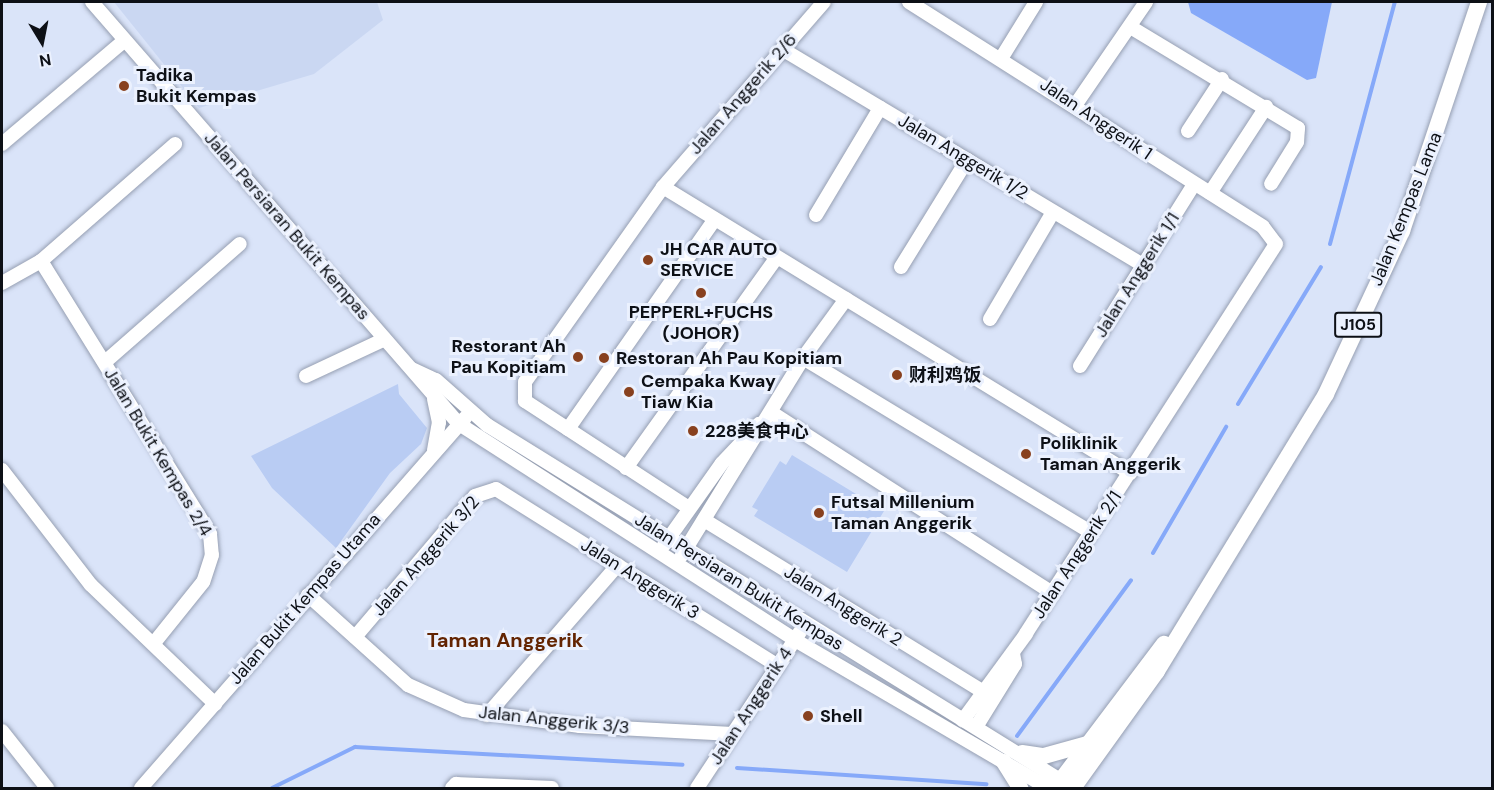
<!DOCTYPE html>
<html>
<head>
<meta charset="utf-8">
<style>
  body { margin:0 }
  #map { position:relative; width:1494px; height:790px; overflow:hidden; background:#dae4f9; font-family:"DM Sans","Noto Sans SC",sans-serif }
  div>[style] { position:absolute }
  .built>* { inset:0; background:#cad7f2 }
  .green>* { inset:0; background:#b9ccf3 }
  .water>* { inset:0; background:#86a9f9 }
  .stream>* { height:4px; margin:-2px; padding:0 2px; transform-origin:2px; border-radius:2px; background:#86a9f9 }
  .roads { filter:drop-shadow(0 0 2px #969fb2) drop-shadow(0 0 2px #969fb2) }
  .minor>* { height:14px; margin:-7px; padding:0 7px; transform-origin:7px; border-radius:7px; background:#fff }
  .major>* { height:16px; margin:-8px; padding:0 8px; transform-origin:8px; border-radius:8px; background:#fff }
  .dots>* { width:16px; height:16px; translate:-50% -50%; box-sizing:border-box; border:3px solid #ebf1fe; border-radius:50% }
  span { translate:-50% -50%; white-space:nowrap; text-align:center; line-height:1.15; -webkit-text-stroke:6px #ebf1fe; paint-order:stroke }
  .shield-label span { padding:2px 4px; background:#ebf1fe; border:2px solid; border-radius:4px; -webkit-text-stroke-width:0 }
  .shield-label { font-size:16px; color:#0d1016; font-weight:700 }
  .poi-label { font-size:18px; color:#0d1016; font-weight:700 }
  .left { translate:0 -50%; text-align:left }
  .right { translate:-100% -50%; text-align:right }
  .street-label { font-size:18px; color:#0d1016 }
  .neighbourhood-label { font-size:20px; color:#632401; font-weight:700 }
  .frame { position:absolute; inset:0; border:3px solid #0d1016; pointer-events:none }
  .north { position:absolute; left:12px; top:12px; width:60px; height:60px; -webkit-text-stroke:4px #ebf1fe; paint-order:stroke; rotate:170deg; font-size:16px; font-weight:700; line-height:24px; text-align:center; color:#0d1016 }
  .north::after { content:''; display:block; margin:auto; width:21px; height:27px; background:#0d1016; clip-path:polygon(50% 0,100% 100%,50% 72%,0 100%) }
</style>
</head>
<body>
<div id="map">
  <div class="built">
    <div style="clip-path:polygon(114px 2px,377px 2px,383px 20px,314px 74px,199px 108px)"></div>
  </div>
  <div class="green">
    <div style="clip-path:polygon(398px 384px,399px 394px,427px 428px,421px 444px,390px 473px,336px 548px,272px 488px,251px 456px)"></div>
    <div style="clip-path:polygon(792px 455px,884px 511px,847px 572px,754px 516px,758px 510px,752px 507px,780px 461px,786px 465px)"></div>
  </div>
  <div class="water">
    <div style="clip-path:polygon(1188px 2px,1332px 2px,1316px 78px,1307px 80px,1191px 13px)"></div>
  </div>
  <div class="stream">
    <div style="left:1330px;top:244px;width:251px;rotate:-75deg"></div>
    <div style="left:1238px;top:404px;width:160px;rotate:-58.8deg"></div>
    <div style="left:1153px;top:553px;width:146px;rotate:-59.9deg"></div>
    <div style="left:1017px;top:736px;width:193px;rotate:-53.8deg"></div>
    <div style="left:737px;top:768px;width:250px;rotate:3.7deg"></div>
    <div style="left:272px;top:788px;width:93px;rotate:-26.3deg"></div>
    <div style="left:355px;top:747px;width:328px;rotate:3.1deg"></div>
  </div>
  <div class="roads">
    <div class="minor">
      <div style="left:92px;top:2px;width:559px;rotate:48.99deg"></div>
      <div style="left:459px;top:424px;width:399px;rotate:32.7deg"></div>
      <div style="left:795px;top:640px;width:293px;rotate:30.3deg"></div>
      <div style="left:909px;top:2px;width:419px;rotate:32.4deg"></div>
      <div style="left:1263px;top:227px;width:21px;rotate:53deg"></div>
      <div style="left:1276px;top:244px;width:463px;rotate:122.7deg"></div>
      <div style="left:1026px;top:634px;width:107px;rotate:126.2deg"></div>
      <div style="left:1132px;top:28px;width:194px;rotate:31.1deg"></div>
      <div style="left:1298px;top:128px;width:14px;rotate:94deg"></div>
      <div style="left:1297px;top:142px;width:49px;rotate:121.8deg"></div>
      <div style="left:782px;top:49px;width:422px;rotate:30.9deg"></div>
      <div style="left:1002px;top:57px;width:65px;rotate:-58.3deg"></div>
      <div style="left:1076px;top:104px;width:124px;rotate:-55.5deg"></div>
      <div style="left:1188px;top:131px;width:62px;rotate:-56.8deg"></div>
      <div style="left:2px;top:144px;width:160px;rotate:-40.2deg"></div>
      <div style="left:663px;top:187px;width:548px;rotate:31.48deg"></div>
      <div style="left:1210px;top:193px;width:103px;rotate:-56.9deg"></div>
      <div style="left:816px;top:215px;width:125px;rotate:-59.1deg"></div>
      <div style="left:41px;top:261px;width:321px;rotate:58.2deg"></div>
      <div style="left:210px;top:534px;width:21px;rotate:85deg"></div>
      <div style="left:212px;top:555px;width:28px;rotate:108deg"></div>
      <div style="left:203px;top:582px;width:78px;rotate:128.8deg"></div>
      <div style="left:901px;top:267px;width:126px;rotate:-58.3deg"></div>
      <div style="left:2px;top:283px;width:45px;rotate:-29.4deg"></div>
      <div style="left:41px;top:261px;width:178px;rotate:-41.1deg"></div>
      <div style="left:990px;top:319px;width:124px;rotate:-59.5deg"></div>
      <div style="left:803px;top:358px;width:336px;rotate:31.2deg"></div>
      <div style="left:105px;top:362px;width:179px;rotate:-41.2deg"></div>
      <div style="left:1080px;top:366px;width:215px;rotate:-57.9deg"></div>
      <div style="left:412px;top:369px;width:26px;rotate:25deg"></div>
      <div style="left:436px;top:380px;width:68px;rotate:41.4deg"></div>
      <div style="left:487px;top:425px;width:683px;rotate:31.78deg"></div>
      <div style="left:306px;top:376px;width:87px;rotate:-25.1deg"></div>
      <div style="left:434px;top:399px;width:24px;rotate:78deg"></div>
      <div style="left:439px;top:422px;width:29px;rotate:100deg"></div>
      <div style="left:772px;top:413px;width:333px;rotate:32.7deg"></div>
      <div style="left:568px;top:429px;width:256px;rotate:-55deg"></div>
      <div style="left:626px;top:468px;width:259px;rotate:-54.4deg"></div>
      <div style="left:2px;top:470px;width:145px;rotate:52.3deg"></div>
      <div style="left:91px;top:585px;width:172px;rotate:43.8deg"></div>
      <div style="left:689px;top:508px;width:196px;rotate:-146.9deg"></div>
      <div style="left:525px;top:401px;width:19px;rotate:-90deg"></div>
      <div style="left:525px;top:382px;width:239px;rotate:-54.7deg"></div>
      <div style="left:663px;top:187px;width:245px;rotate:-49deg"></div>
      <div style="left:704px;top:520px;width:326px;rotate:31.6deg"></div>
      <div style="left:664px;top:545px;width:100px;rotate:-54.7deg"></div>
      <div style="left:722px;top:463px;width:54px;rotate:-46.5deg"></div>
      <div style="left:682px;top:555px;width:231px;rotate:-58.4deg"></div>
      <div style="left:803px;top:358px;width:73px;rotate:-53.9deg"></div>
      <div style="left:308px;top:595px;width:135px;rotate:42deg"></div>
      <div style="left:408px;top:685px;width:61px;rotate:24.1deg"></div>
      <div style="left:464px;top:710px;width:117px;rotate:7.9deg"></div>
      <div style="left:580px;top:726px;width:153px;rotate:3deg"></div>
      <div style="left:355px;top:637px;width:185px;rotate:-49.6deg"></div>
      <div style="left:475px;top:496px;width:22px;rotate:-18deg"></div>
      <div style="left:496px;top:489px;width:333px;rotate:32.1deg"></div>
      <div style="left:487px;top:715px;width:199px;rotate:-48.9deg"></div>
      <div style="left:976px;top:727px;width:74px;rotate:-58.2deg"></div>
      <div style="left:1015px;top:664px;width:10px;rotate:-101deg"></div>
      <div style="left:2px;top:731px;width:73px;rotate:51.7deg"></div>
      <div style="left:141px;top:788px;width:492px;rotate:-48.8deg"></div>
      <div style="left:452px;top:788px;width:6px;rotate:-45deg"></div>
      <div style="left:456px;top:784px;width:96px;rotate:2.4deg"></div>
      <div style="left:697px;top:788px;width:187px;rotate:-56.6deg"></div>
    </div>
    <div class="major">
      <div style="left:1022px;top:753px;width:22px;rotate:8deg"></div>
      <div style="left:1044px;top:756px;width:45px;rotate:-15.6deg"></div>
      <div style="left:1004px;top:762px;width:31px;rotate:58deg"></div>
      <div style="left:1055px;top:788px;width:181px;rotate:-52.9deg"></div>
      <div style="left:1073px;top:788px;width:144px;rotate:-54.3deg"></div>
      <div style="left:1157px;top:671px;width:324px;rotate:-58.6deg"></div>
      <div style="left:1326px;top:394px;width:180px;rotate:-65deg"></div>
      <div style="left:1402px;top:231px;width:242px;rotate:-71.4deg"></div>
    </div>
  </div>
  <div class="dots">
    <div style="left:124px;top:86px;background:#88411f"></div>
    <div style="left:648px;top:260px;background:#88411f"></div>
    <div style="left:701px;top:293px;background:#88411f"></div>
    <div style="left:578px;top:357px;background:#88411f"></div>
    <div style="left:604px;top:358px;background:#88411f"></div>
    <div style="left:897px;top:375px;background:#88411f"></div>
    <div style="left:629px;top:392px;background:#88411f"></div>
    <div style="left:693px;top:431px;background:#88411f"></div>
    <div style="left:1026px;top:454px;background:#88411f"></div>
    <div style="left:819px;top:513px;background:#88411f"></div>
    <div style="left:808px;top:716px;background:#88411f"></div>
  </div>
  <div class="shield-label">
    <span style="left:1358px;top:325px">J105</span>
  </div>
  <div class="poi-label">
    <span class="left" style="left:136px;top:86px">Tadika<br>Bukit Kempas</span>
    <span class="left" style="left:660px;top:260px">JH CAR AUTO<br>SERVICE</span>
    <span style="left:701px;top:323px">PEPPERL+FUCHS<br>(JOHOR)</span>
    <span class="right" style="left:566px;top:357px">Restorant Ah<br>Pau Kopitiam</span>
    <span class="left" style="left:616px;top:358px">Restoran Ah Pau Kopitiam</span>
    <span class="left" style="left:909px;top:375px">财利鸡饭</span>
    <span class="left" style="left:641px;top:392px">Cempaka Kway<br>Tiaw Kia</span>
    <span class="left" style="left:705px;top:431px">228美食中心</span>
    <span class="left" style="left:1040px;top:454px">Poliklinik<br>Taman Anggerik</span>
    <span class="left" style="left:831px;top:513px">Futsal Millenium<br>Taman Anggerik</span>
    <span class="left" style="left:820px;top:716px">Shell</span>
  </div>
  <div class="street-label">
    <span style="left:743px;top:94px;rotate:-49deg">Jalan Anggerik 2/6</span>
    <span style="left:1096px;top:119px;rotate:34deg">Jalan Anggerik 1</span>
    <span style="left:963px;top:157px;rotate:31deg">Jalan Anggerik 1/2</span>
    <span style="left:1406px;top:209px;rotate:-68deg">Jalan Kempas Lama</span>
    <span style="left:287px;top:226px;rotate:49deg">Jalan Persiaran Bukit Kempas</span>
    <span style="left:1137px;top:275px;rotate:-58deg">Jalan Anggerik 1/1</span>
    <span style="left:158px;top:452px;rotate:59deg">Jalan Bukit Kempas 2/4</span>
    <span style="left:1077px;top:555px;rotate:-57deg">Jalan Anggerik 2/1</span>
    <span style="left:426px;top:556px;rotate:-49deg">Jalan Anggerik 3/2</span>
    <span style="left:640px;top:579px;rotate:32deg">Jalan Anggerik 3</span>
    <span style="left:739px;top:582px;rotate:32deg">Jalan Persiaran Bukit Kempas</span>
    <span style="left:305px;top:599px;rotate:-49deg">Jalan Bukit Kempas Utama</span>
    <span style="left:843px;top:606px;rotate:32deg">Jalan Anggerik 2</span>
    <span style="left:751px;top:706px;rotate:-57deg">Jalan Anggerik 4</span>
    <span style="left:554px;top:720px;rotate:6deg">Jalan Anggerik 3/3</span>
  </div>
  <div class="neighbourhood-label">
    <span style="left:505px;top:640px">Taman Anggerik</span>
  </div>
  <div class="frame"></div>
  <div class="north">N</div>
</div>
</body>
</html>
